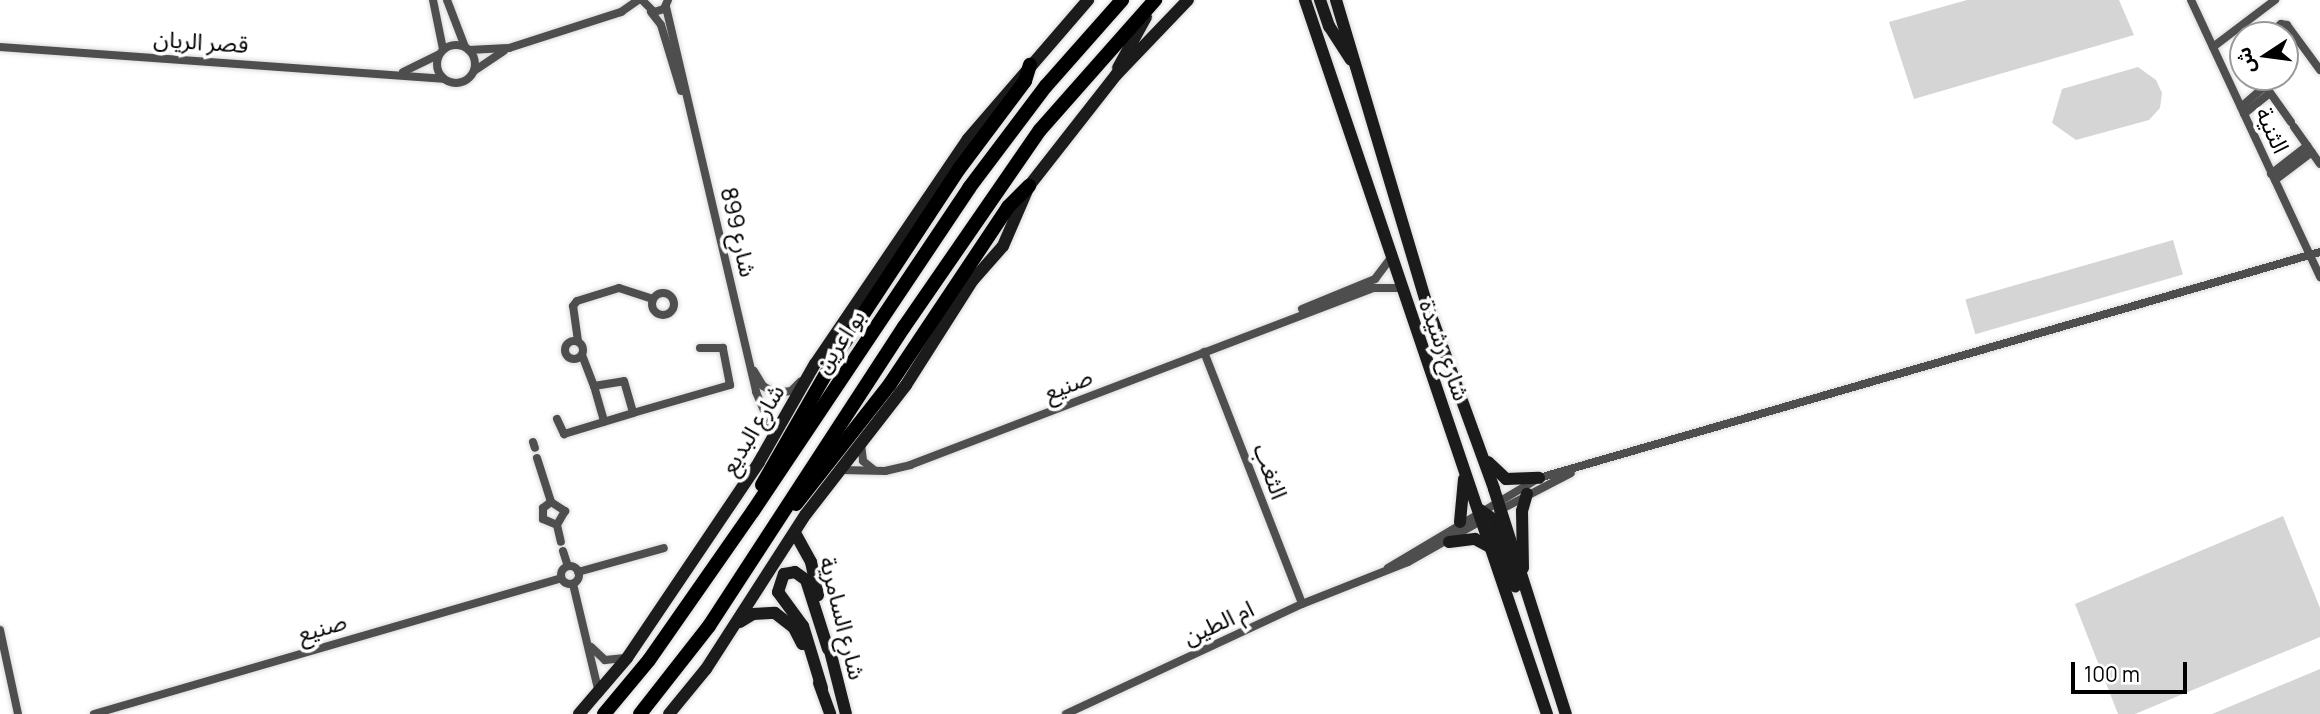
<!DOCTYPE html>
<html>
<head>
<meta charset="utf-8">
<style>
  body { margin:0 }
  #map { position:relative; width:2320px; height:714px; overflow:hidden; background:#fff; font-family:Manrope,"Noto Sans Arabic",sans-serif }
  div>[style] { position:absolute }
  .green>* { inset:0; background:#d5d5d5; transform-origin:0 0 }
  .roads { filter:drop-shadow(0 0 2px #dbdbdb) drop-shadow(0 0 2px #dbdbdb) }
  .street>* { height:8px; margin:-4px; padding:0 4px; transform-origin:4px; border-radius:4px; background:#4e4e4e }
  .street>.ring { margin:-4px; padding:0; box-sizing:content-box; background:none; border:8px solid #4e4e4e; border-radius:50% }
  .secondary>* { height:12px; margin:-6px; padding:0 6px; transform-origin:6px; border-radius:6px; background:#1b1b1b }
  .highway>* { height:14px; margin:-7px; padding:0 7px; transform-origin:7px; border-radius:7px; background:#000 }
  span { translate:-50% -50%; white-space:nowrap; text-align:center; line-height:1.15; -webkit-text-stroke:7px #fff; paint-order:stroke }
  .street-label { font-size:23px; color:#000 }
  .north { position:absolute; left:2229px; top:21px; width:70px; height:70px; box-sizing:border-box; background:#fff; border:2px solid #999; border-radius:50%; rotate:257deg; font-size:19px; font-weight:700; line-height:28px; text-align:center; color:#000 }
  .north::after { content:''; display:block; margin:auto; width:24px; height:32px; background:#000; clip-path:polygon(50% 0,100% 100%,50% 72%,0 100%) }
  .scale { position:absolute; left:2071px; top:662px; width:116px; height:32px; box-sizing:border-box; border:4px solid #000; border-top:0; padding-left:9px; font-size:21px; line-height:24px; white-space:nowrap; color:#000; -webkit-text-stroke:5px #fff; paint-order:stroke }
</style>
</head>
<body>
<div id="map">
  <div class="green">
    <div style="clip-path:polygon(1967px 0,2119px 0,2134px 35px,1914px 99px,1889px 22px)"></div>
    <div style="clip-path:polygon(2138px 67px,2156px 80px,2162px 93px,2160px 108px,2149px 120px,2076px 140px,2052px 123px,2062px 89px)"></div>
    <div style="left:2173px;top:240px;width:36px;height:216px;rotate:74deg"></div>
    <div style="clip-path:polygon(2283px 516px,2320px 608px,2320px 637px,2135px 714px,2118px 714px,2075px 604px)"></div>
    <div style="clip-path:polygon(2320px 669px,2320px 714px,2212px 714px)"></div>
  </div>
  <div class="roads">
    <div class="street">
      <div style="left:433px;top:0;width:50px;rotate:78.5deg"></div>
      <div style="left:447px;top:0;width:50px;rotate:69deg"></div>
      <div style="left:642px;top:0;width:17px;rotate:45deg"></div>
      <div style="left:654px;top:12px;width:10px;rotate:-17deg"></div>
      <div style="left:664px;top:9px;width:10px;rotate:-66deg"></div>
      <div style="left:2191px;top:0;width:306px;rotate:65deg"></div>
      <div style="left:666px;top:7px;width:395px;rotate:76.8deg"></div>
      <div style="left:756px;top:392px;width:48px;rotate:66.6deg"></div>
      <div style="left:651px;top:12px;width:16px;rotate:52deg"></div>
      <div style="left:661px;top:25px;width:69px;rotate:73.1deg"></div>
      <div style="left:2267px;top:35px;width:18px;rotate:-38deg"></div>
      <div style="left:2281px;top:24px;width:6px;rotate:9deg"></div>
      <div style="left:2287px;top:25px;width:56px;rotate:53.7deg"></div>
      <div class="ring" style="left:437px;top:45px;width:30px;height:30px"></div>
      <div style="left:0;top:47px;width:444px;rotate:4.1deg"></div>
      <div style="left:2213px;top:47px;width:78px;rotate:-37.2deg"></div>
      <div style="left:469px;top:50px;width:40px;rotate:-2.9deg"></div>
      <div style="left:509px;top:48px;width:118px;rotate:-17.8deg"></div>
      <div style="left:621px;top:12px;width:21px;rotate:-35deg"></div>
      <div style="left:474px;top:71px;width:36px;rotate:-34deg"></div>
      <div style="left:403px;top:72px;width:39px;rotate:-26deg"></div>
      <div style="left:2259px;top:77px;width:55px;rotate:54.6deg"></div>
      <div style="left:2241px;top:107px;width:32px;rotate:-41deg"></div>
      <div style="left:2244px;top:114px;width:33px;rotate:-39deg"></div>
      <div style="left:2294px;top:127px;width:45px;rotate:54.9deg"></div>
      <div style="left:2271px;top:174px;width:46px;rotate:-37.9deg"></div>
      <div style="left:2275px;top:180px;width:46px;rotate:-37.1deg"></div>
      <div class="ring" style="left:652px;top:293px;width:14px;height:14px"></div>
      <div style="left:1302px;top:309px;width:79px;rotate:-22.3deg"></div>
      <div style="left:1375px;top:279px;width:26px;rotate:-53deg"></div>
      <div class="ring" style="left:565px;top:341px;width:10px;height:10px"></div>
      <div style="left:578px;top:341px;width:35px;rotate:-98deg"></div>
      <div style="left:573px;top:306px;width:6px;rotate:-51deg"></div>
      <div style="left:577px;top:301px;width:44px;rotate:-17.2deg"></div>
      <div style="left:619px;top:288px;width:36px;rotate:18deg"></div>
      <div style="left:1204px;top:352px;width:270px;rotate:68.7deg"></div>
      <div style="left:582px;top:355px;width:33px;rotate:69deg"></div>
      <div style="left:594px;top:386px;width:30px;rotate:-9deg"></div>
      <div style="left:624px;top:381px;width:33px;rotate:74deg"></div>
      <div style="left:633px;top:413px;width:101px;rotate:-16.1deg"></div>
      <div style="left:730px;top:385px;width:38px;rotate:-101deg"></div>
      <div style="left:723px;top:348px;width:23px;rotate:180deg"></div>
      <div style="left:754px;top:371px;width:17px;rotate:59deg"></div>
      <div style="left:763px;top:386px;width:14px;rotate:30deg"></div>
      <div style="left:775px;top:393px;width:16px;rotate:-7deg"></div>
      <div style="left:791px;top:391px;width:13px;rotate:-45deg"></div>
      <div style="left:594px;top:386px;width:37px;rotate:74deg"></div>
      <div style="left:557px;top:419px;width:17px;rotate:65deg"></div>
      <div style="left:564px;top:434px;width:72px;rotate:-16.9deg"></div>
      <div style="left:533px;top:442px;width:6px;rotate:72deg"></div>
      <div style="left:861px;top:444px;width:17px;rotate:83deg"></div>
      <div style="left:863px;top:461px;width:14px;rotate:39deg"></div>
      <div style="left:537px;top:458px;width:46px;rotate:72.3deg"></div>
      <div style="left:841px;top:470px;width:44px;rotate:1.3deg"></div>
      <div style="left:885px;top:471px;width:26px;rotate:-13deg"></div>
      <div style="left:910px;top:465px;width:496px;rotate:-20.9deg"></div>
      <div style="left:1373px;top:288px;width:27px"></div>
      <div style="left:551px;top:502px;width:10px;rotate:143deg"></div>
      <div style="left:543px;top:508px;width:11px;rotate:90deg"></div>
      <div style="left:543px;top:519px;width:15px;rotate:23deg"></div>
      <div style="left:551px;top:502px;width:17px;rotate:33deg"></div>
      <div style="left:565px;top:511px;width:16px;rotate:120deg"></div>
      <div style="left:1498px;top:511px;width:82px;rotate:-27.5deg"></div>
      <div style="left:557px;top:525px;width:17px;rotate:77deg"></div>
      <div style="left:563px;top:551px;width:16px;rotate:72deg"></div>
      <div class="ring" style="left:561px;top:566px;width:10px;height:10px"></div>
      <div style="left:1388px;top:568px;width:176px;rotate:-30.8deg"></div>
      <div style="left:1539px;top:478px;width:813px;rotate:-16.14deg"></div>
      <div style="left:578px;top:572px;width:89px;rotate:-15.6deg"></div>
      <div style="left:573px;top:584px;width:108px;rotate:76.6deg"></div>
      <div style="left:0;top:630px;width:86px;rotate:77.9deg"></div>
      <div style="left:591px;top:647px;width:19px;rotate:43deg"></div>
      <div style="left:605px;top:660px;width:20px;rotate:-6deg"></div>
      <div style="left:94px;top:714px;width:486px;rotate:-16.2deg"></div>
      <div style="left:1066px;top:714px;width:260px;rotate:-25deg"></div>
      <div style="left:1302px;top:604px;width:114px;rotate:-21.6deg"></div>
      <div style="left:1408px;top:562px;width:87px;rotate:-29.5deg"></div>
    </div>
    <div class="secondary">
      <div style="left:1305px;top:0;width:754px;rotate:71.28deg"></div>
      <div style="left:1320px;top:0;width:28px;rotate:71deg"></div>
      <div style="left:1329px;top:26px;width:40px;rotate:57.1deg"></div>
      <div style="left:1336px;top:0;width:312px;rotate:73.4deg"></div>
      <div style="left:1425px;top:299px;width:202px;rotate:70deg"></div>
      <div style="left:1494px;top:489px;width:236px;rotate:72.3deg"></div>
      <div style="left:1118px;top:68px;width:58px;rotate:-61.2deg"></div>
      <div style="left:1488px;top:462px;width:25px;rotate:43deg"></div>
      <div style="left:1506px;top:479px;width:33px;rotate:-2deg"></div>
      <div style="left:1480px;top:510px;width:16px;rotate:35deg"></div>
      <div style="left:1493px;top:519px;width:71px;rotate:71.8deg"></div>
      <div style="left:1460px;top:522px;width:43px;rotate:-84.7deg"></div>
      <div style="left:795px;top:533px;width:33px;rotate:61deg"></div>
      <div style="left:811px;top:562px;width:34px;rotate:78deg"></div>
      <div style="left:1449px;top:542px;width:26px;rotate:-7deg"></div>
      <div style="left:1475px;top:539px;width:19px;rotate:28deg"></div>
      <div style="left:1523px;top:568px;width:57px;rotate:-91deg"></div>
      <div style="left:1522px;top:511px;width:18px;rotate:-74deg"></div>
      <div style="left:740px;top:622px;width:15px;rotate:-32deg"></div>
      <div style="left:753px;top:614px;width:22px;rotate:-3deg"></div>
      <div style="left:775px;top:613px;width:24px;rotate:38deg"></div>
      <div style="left:794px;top:628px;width:18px;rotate:63deg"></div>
      <div style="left:828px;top:643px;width:73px;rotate:75.8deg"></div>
      <div style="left:819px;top:683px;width:33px;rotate:70deg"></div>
      <div style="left:822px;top:688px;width:65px;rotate:-107deg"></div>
      <div style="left:803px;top:626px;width:42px;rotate:-126.3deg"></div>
      <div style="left:778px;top:592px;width:19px;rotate:-72deg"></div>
      <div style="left:784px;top:574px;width:11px;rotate:-10deg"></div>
      <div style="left:795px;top:572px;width:14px;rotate:36deg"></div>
      <div style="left:806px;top:580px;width:72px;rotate:72.3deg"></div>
      <div style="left:579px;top:714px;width:74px;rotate:-49.4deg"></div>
      <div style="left:627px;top:658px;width:236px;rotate:-56deg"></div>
      <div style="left:759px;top:462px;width:113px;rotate:-60.3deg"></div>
      <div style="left:815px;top:364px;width:272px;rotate:-55.8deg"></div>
      <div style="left:968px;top:139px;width:184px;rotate:-49.2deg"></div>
      <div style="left:669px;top:714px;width:58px;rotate:-50.6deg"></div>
      <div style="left:706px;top:669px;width:184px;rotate:-57.2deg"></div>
      <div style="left:806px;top:514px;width:163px;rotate:-52.2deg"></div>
      <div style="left:906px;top:385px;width:125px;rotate:-57.5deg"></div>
      <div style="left:973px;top:280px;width:45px;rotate:-48.6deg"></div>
      <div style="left:1003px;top:246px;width:65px;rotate:-66.6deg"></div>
      <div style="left:1029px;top:186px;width:141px;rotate:-51.9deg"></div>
      <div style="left:1116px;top:75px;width:104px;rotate:-46.2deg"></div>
    </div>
    <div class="highway">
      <div style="left:762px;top:485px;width:155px;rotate:-60.1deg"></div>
      <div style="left:839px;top:351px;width:218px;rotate:-56.6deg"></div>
      <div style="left:959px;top:169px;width:110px;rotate:-53.1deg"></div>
      <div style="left:1025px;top:81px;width:17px;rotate:-73deg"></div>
      <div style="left:796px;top:504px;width:152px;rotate:-51.9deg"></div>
      <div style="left:890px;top:384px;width:213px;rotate:-56.3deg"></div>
      <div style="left:1008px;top:207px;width:30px;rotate:-45deg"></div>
      <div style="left:604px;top:714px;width:70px;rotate:-50.2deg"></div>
      <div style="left:649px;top:660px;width:182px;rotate:-55.1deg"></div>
      <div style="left:753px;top:511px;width:389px;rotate:-56.2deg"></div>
      <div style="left:969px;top:188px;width:128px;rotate:-53deg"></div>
      <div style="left:1046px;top:86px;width:115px;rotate:-48.5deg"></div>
      <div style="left:640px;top:714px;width:112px;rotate:-51.9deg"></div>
      <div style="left:709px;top:626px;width:357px;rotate:-56.9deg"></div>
      <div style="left:904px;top:327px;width:239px;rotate:-55.4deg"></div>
      <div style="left:1040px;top:130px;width:174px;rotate:-48.5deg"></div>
    </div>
  </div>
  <div class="street-label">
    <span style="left:201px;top:41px;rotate:4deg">قصر الريان</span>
    <span style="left:2273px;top:130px;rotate:65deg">الثنية</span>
    <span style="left:739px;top:232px;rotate:77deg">شارع 899</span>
    <span style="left:839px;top:341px;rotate:-56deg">بو اعرين</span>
    <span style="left:1445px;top:350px;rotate:70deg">شارع رشيدة</span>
    <span style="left:1068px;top:384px;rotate:-21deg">صنيع</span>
    <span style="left:752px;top:429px;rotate:-59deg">شارع البديع</span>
    <span style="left:1271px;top:471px;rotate:69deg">الثغب</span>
    <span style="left:843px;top:618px;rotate:76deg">شارع السامرية</span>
    <span style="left:1218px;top:622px;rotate:-25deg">ام الطين</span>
    <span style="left:322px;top:627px;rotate:-16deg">صنيع</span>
  </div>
  <div class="north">ش</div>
  <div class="scale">100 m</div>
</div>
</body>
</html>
